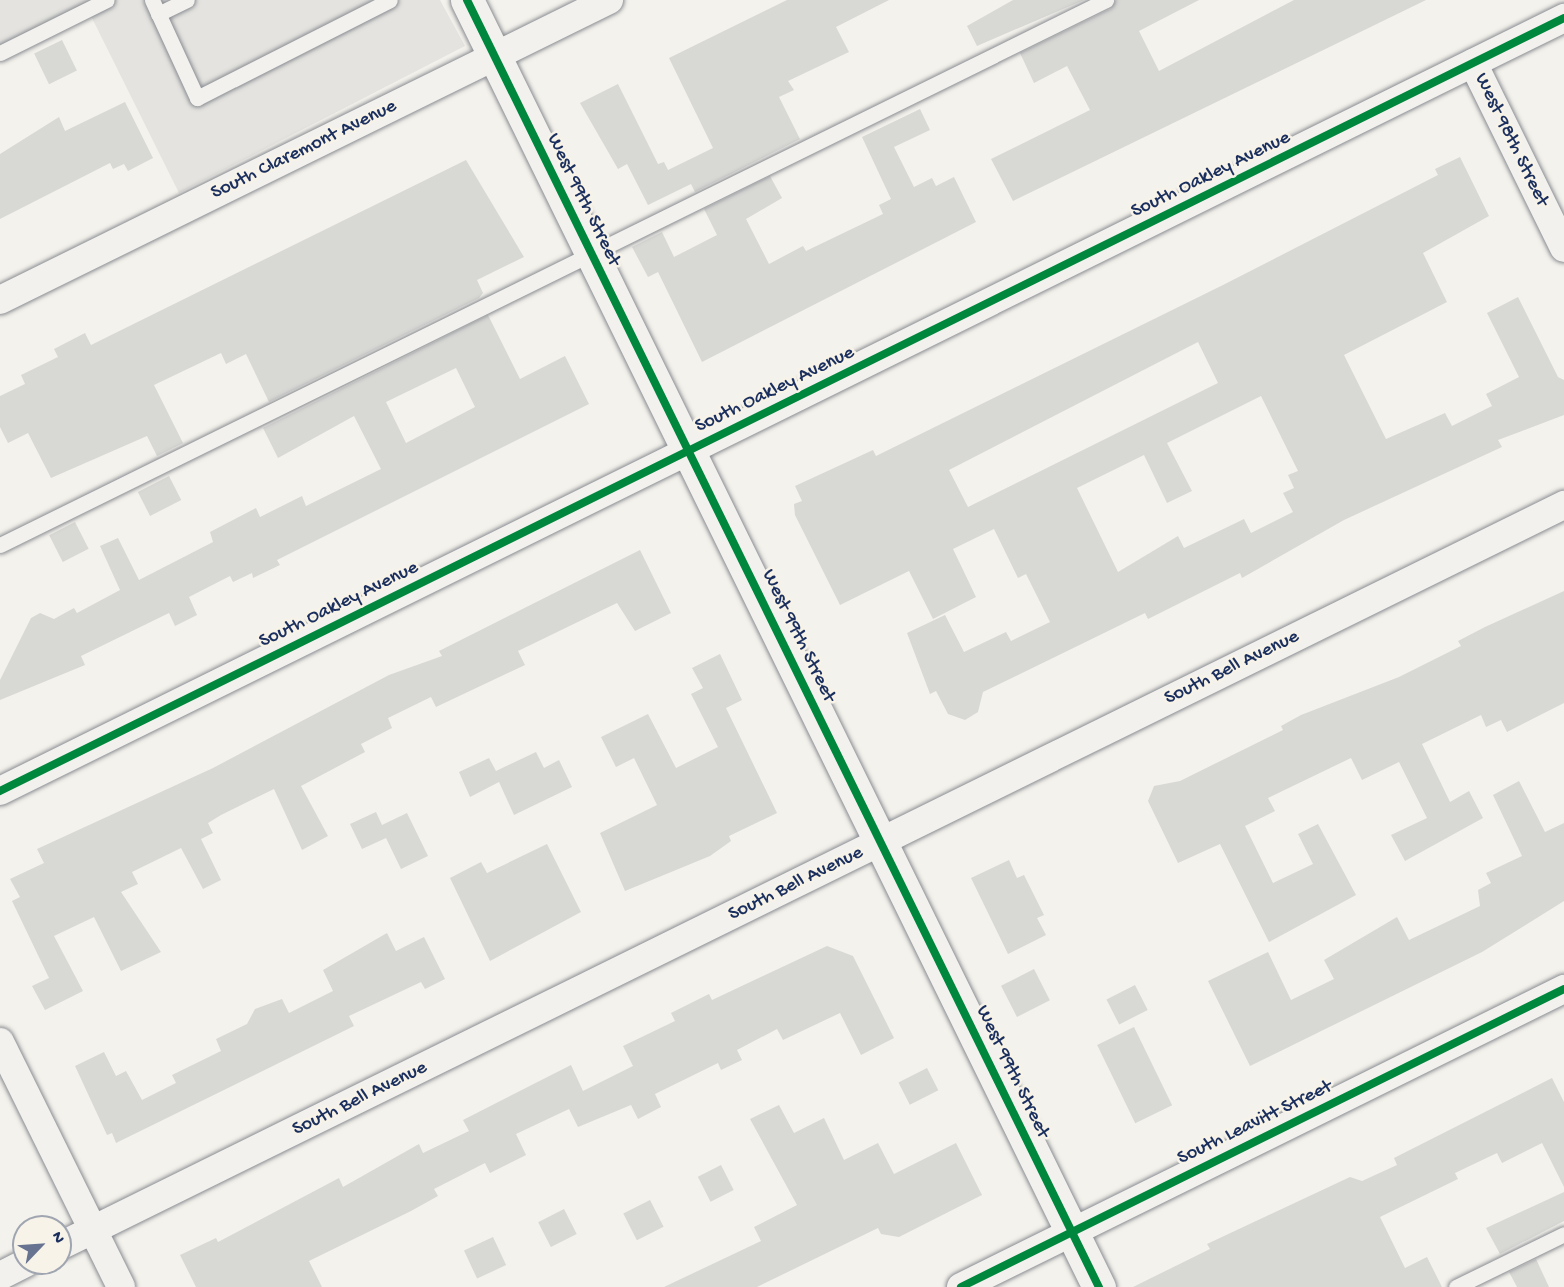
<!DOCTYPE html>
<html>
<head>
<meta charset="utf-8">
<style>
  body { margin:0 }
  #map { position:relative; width:1564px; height:1287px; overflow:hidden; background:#f4f2ec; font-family:"Gochi Hand",sans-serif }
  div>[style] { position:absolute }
  .built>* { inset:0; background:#e4e3df }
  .building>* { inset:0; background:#d8d8d5; transform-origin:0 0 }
  .roads { filter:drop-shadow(0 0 2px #898c92) drop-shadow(0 0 2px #898c92) }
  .service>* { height:15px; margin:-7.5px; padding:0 7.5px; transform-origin:7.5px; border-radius:7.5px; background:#f2f1ed }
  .minor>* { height:28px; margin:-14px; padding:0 14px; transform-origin:14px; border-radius:14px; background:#f2f1ed }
  .tertiary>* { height:33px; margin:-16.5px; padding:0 16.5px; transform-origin:16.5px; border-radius:16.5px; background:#f2f1ed }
  .cycleway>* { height:8px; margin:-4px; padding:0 4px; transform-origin:4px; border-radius:4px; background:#00873e }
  span { translate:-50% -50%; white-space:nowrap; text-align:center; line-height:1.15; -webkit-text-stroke:5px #f7f3e8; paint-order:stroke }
  .street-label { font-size:20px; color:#1b2f5e }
  .north { position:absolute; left:12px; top:1215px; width:60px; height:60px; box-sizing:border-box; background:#f7f3e8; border:2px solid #9fa5b1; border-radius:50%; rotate:65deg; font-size:16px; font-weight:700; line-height:24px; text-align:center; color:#1b2f5e }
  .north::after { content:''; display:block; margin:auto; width:21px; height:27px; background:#677390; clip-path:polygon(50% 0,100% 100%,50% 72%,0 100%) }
</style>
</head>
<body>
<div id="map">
  <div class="built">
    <div style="clip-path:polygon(0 0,440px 0,465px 46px,179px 193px,88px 10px,0 53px)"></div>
  </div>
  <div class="building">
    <div style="clip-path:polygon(787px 0,889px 0,836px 27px,849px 52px,788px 81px,794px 90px,779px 97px,800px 139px,695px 192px,691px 184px,648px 205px,627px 164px,618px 169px,580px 103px,618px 84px,658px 164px,664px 162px,668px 170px,713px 148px,669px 58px)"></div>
    <div style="clip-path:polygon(1013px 0,1084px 0,977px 46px,967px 26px)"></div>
    <div style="clip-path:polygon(1116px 0,1199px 0,1139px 31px,1159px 71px,1294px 0,1426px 0,1013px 201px,991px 159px,1090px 110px,1067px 66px,1034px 83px,1020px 53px,1110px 9px)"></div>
    <div style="left:62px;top:40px;width:34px;height:31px;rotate:64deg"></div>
    <div style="clip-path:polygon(125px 102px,153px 158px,128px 171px,124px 164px,113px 169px,110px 163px,0 219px,0 154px,59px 117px,65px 131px)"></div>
    <div style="clip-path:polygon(920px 109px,930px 130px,894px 147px,914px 187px,932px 178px,936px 186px,954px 177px,976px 222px,702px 362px,658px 272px,648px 277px,632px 247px,662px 232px,674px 257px,717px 235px,704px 209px,770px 176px,782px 198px,746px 219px,769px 264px,803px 246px,806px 251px,883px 214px,879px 205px,891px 199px,862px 137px)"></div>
    <div style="clip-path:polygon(evenodd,1460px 157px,1489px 216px,1423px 253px,1447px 302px,1344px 355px,1386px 439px,1445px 413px,1452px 426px,1492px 406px,1486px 394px,1519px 377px,1487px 313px,1518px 297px,1558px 377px,1564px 380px,1564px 415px,1498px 440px,1502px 447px,1344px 520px,1242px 578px,1240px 573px,1148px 619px,1145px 613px,983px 692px,978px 712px,965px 720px,948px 714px,936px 691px,930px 694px,907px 633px,945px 615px,964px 652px,1006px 632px,1011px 641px,1050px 622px,1026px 574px,1018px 578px,994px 529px,953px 549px,976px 597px,933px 619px,909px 571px,840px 605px,795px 515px,794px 504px,802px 501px,795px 486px,873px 450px,876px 456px,1223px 285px,1438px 175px,1435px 169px,1460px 157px,1198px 342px,1218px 383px,968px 507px,949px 470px,1198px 342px,1460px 157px,1261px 396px,1298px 471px,1288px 475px,1294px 488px,1283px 493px,1293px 512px,1251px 533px,1244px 519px,1184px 548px,1178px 536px,1118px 572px,1077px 488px,1144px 455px,1167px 503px,1192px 491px,1167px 443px,1261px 396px)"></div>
    <div style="clip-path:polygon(466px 160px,524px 257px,477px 280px,483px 293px,479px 298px,269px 402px,246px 354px,226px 364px,221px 353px,154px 385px,183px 443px,157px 456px,147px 436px,51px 478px,28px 433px,8px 443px,0 427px,0 396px,25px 384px,21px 375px,58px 357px,54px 349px,85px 333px,91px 345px)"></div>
    <div style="clip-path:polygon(evenodd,488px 315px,520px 379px,565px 356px,589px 404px,277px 560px,280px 565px,253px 578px,252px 573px,233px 582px,230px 576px,189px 597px,197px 615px,175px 626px,169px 613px,81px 656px,85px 665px,0 700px,0 680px,31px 618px,40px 613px,54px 619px,74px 608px,77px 613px,120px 590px,100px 546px,118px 538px,139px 580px,213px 542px,210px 532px,256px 508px,260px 517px,302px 496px,306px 506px,381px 469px,354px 416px,278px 458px,263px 428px,488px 315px,456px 368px,475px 407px,406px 443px,386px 402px,456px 368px)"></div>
    <div style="left:169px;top:476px;width:27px;height:35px;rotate:63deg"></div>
    <div style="left:75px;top:522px;width:30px;height:29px;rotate:63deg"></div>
    <div style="clip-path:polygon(640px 550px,671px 613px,635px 631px,617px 603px,518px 651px,525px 665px,436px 707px,431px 697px,388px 718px,392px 728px,361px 744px,365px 752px,301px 786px,328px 836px,302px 850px,274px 789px,221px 815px,208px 823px,213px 833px,201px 839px,221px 880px,203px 889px,181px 848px,132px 872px,138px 884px,121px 892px,161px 952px,121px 971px,94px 917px,54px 936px,83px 991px,45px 1010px,32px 986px,49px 978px,12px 901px,20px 897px,10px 879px,44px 863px,37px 849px,213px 768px,389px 675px,442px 656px,439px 651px)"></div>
    <div style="clip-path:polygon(1564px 591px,1564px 703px,1507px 732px,1501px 720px,1486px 727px,1481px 715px,1422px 744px,1450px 802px,1469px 791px,1483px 818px,1405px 861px,1391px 835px,1427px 818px,1399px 762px,1362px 780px,1351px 758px,1268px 798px,1275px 811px,1245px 826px,1273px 883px,1313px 864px,1298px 834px,1318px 824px,1356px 895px,1269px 942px,1220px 844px,1178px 863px,1148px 801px,1154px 786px,1180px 781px,1283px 730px,1281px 726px,1301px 715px,1399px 677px,1461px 646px,1458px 641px,1485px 627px)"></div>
    <div style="clip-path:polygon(720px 654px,742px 700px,726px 708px,777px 813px,729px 836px,731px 841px,710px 856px,625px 891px,600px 833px,657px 805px,634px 758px,616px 767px,601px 737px,648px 714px,676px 768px,718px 747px,691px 694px,703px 688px,692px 668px)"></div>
    <div style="clip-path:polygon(536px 752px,544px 768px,559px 760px,572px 787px,514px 815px,499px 782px,470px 797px,459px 772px,489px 758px,496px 771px)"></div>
    <div style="clip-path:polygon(1519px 781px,1545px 832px,1564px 823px,1564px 901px,1482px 952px,1250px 1066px,1208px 981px,1268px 952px,1291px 1000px,1334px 979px,1324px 960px,1397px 917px,1409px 940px,1480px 906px,1478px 890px,1491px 883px,1486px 873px,1522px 856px,1493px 795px)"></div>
    <div style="clip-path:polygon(376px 812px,382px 825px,407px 813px,428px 856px,401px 869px,386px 838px,362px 849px,350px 824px)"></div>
    <div style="clip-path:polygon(547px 844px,581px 912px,490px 961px,450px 878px,481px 862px,487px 873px)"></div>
    <div style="clip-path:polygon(1009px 860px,1017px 878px,1024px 875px,1044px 915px,1037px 918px,1046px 935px,1008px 954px,971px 878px)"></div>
    <div style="clip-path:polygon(387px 933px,396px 951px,424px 937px,445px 979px,425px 989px,421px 982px,349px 1016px,354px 1026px,116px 1143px,112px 1133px,107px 1135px,75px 1066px,104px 1052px,116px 1076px,126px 1071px,142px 1100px,176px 1083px,172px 1075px,221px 1051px,216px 1039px,247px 1024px,255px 1009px,282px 999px,289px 1013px,333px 991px,323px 970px)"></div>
    <div style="clip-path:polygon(827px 946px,853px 956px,894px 1038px,861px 1055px,840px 1013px,783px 1040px,777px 1029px,737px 1050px,742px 1060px,721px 1070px,718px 1063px,655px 1094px,661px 1107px,638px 1119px,631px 1105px,578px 1127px,569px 1109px,516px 1134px,526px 1155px,490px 1173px,485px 1163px,434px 1189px,438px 1196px,411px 1211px,309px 1261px,322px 1287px,196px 1287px,180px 1255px,216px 1238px,218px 1242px,339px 1178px,343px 1187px,419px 1144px,423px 1153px,469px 1131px,463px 1120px,571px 1065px,583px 1091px,633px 1066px,623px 1046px,675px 1021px,671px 1013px,709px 994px,712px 1000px)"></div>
    <div style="left:1034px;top:969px;width:35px;height:37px;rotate:63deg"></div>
    <div style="left:1135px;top:985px;width:28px;height:32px;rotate:63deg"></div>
    <div style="left:1134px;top:1027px;width:87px;height:41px;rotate:64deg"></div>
    <div style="left:927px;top:1068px;width:25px;height:32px;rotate:63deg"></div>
    <div style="clip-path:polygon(1552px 1078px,1564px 1102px,1564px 1187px,1542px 1143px,1502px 1163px,1497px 1153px,1455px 1173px,1458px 1179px,1380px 1217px,1405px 1268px,1427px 1257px,1442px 1287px,1133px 1287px,1210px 1249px,1207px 1244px,1350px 1177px,1362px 1181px,1397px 1165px,1394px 1158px)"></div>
    <div style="clip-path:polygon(779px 1105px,794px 1133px,824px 1118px,844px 1160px,878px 1143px,894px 1174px,956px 1143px,982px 1195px,899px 1237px,881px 1234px,878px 1228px,757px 1287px,664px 1287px,761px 1241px,754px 1227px,797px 1205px,750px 1119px)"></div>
    <div style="left:721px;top:1165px;width:28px;height:26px;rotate:63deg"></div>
    <div style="clip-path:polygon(1564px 1192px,1564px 1221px,1500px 1254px,1486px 1228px)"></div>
    <div style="left:650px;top:1200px;width:30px;height:30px;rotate:63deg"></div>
    <div style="left:564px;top:1209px;width:28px;height:29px;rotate:63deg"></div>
    <div style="left:493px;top:1237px;width:31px;height:32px;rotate:65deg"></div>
    <div style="clip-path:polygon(1536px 1259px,1549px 1287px,1517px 1287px,1509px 1272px)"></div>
  </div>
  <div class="roads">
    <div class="service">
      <div style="left:152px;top:0;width:108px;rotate:65.3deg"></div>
      <div style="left:197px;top:98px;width:216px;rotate:-26.9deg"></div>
      <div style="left:158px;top:14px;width:32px;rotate:-26deg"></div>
      <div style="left:0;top:53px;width:119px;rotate:-26.4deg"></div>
      <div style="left:0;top:545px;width:1233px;rotate:-26.23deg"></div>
      <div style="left:1456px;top:1287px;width:120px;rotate:-26.1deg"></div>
    </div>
    <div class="minor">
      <div style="left:1473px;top:63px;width:206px;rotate:63.8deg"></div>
      <div style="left:0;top:300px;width:679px;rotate:-26.23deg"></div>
      <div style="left:0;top:791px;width:1745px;rotate:-26.3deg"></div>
      <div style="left:0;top:1042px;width:273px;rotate:63.7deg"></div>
      <div style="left:60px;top:1246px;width:1677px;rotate:-26.23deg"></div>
      <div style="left:0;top:1276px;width:29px;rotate:-27deg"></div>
      <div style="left:961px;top:1287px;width:673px;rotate:-26.3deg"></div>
    </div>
    <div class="tertiary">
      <div style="left:467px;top:0;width:1434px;rotate:63.85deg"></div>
    </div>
  </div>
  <div class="cycleway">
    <div style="left:467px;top:0;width:1434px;rotate:63.85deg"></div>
    <div style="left:0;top:791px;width:1745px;rotate:-26.3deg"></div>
    <div style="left:961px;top:1287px;width:673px;rotate:-26.3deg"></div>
  </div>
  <div class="street-label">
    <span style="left:1511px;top:140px;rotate:64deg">West 98th Street</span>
    <span style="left:304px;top:150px;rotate:-26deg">South Claremont Avenue</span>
    <span style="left:1211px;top:175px;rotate:-26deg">South Oakley Avenue</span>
    <span style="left:583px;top:200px;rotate:64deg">West 99th Street</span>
    <span style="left:775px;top:390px;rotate:-26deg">South Oakley Avenue</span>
    <span style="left:339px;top:605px;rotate:-26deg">South Oakley Avenue</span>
    <span style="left:798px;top:636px;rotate:64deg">West 99th Street</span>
    <span style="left:1232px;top:668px;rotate:-26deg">South Bell Avenue</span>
    <span style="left:796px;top:884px;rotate:-26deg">South Bell Avenue</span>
    <span style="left:1012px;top:1072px;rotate:64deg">West 99th Street</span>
    <span style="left:360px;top:1099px;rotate:-26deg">South Bell Avenue</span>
    <span style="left:1255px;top:1123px;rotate:-26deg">South Leavitt Street</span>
  </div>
  <div class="north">N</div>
</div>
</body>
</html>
